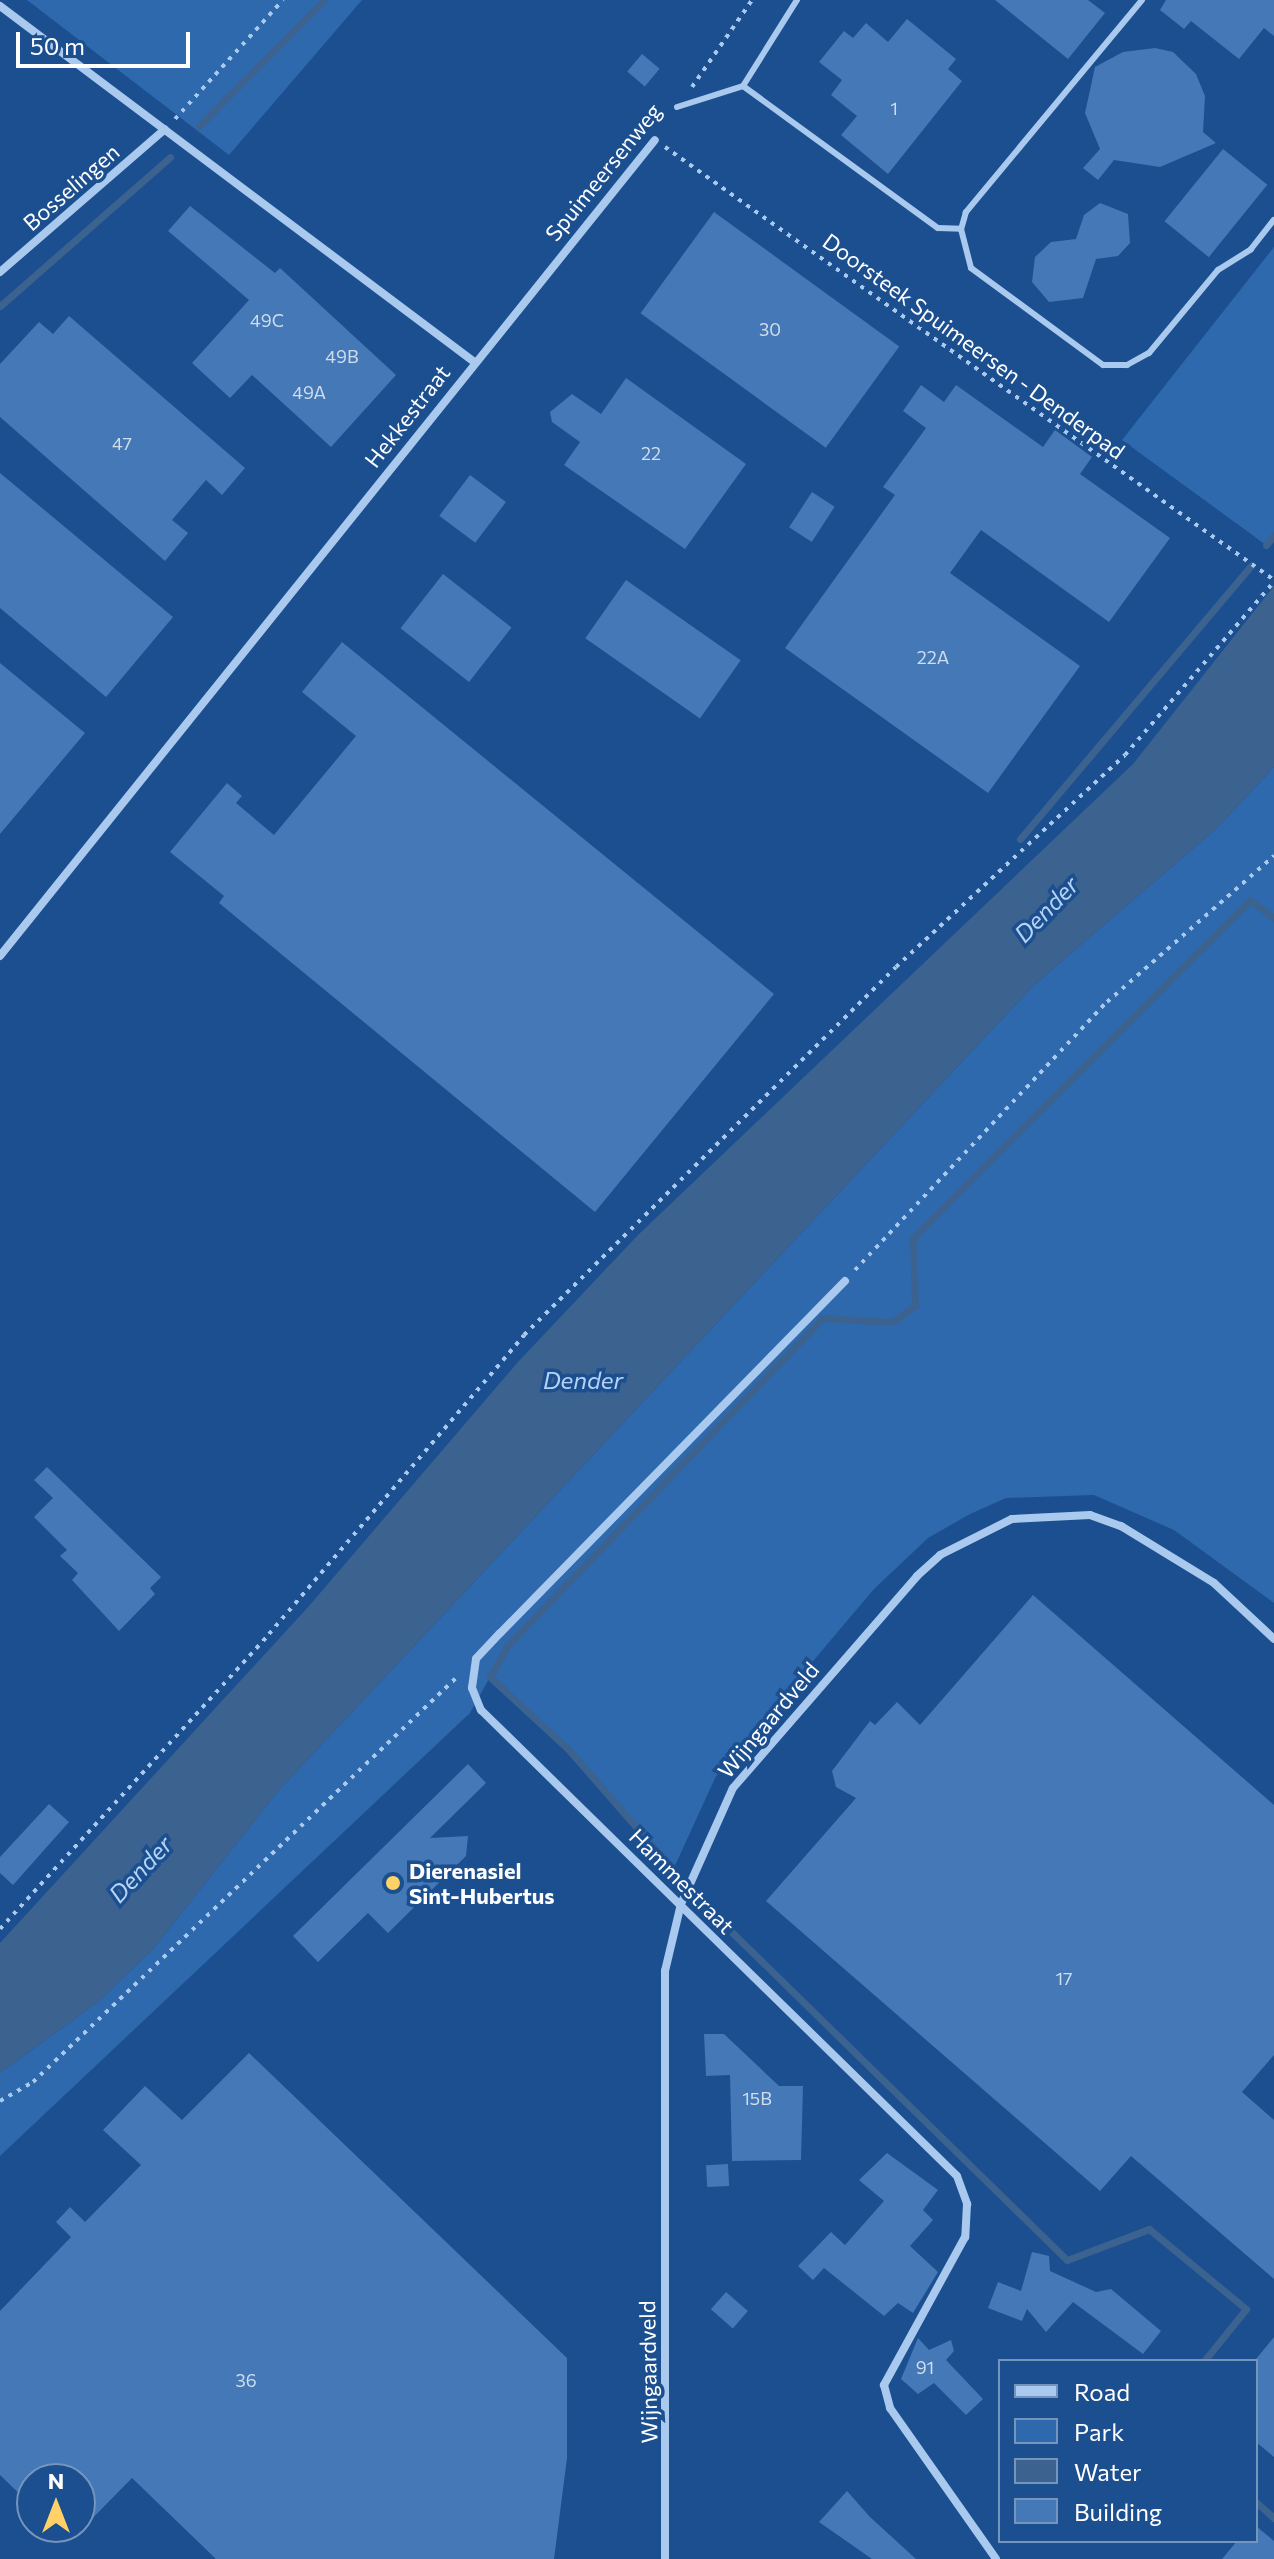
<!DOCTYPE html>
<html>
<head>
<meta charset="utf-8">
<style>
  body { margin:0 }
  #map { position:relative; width:1274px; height:2559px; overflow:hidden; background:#1b4f8f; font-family:Commissioner,sans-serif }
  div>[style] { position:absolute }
  .green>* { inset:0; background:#2e69ad }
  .water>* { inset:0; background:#3c6290 }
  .stream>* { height:7px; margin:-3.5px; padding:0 3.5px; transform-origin:3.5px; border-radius:3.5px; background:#3c6290 }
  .building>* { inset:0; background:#4478b7; transform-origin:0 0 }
  .path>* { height:4px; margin-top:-2px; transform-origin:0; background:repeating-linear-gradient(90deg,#a9c9ee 0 4px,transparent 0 10px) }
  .service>* { height:6px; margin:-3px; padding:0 3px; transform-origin:3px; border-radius:3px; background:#a9c9ee }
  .minor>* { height:8px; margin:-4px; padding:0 4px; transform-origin:4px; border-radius:4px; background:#a9c9ee }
  .dots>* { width:22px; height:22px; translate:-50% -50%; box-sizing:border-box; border:4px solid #1b4f8f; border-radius:50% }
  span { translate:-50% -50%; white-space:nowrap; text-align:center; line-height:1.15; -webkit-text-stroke:7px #1b4f8f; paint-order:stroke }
  .number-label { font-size:18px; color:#d0dded }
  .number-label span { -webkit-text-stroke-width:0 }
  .street-label { font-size:22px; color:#fff }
  .poi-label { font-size:22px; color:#fff; font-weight:700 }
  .left { translate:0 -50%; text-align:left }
  .water-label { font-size:24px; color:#b5d3f5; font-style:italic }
  .legend { position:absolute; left:998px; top:2359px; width:260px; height:184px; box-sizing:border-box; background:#1b4f8f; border:2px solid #7695bc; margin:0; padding:10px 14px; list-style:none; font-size:24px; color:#fff }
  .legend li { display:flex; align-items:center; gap:16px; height:40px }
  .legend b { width:40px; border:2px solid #7695bc }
  .north { position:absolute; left:16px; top:2463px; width:80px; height:80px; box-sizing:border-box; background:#1b4f8f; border:2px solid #7695bc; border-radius:50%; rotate:0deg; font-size:22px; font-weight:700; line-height:32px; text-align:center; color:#fff }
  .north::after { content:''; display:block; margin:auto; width:28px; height:36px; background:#ffd166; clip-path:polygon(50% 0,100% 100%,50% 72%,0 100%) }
  .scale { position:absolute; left:16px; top:32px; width:174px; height:36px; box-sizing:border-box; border:4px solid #fff; border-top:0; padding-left:10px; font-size:24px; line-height:28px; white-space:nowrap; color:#fff; -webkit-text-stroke:6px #1b4f8f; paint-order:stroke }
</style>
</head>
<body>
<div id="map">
  <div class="green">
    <div style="clip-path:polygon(27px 0,362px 0,229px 155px)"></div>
    <div style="clip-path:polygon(1274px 247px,1274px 535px,1266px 545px,1122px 440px)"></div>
    <div style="clip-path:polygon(1274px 767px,1274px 1603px,1174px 1530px,1094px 1495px,1006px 1498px,970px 1514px,928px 1538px,874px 1589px,716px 1776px,673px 1870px,568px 1749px,490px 1677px,470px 1713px,0 2156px,0 2073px,98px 2002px,153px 1949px,279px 1790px,1033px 986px,1216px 829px)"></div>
  </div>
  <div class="water">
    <div style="clip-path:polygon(1274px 586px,1274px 767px,1216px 829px,1033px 986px,279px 1790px,153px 1949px,98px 2002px,0 2073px,0 1943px,309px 1606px,518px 1362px,638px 1235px,1133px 764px)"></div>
  </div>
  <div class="stream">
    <div style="left:199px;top:126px;width:177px;rotate:-45.2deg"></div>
    <div style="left:0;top:306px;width:226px;rotate:-41.2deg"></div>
    <div style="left:1266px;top:545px;width:13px;rotate:-51deg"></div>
    <div style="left:1020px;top:839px;width:358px;rotate:-49.8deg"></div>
    <div style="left:671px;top:1867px;width:157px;rotate:-131.1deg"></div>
    <div style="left:568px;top:1749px;width:106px;rotate:-137.3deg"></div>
    <div style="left:490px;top:1677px;width:35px;rotate:-61deg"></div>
    <div style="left:507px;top:1646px;width:455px;rotate:-46.1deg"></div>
    <div style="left:823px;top:1318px;width:69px;rotate:3.3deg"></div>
    <div style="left:892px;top:1322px;width:28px;rotate:-35deg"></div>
    <div style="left:915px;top:1306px;width:68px;rotate:-91.7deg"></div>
    <div style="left:913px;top:1238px;width:477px;rotate:-45.1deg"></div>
    <div style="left:1250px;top:900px;width:30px;rotate:37deg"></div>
    <div style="left:704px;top:1905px;width:508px;rotate:44.36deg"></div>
    <div style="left:1067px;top:2260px;width:88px;rotate:-20.7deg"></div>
    <div style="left:1149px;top:2229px;width:126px;rotate:39.5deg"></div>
    <div style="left:1246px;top:2309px;width:67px;rotate:128.9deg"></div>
    <div style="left:1256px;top:2502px;width:24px;rotate:42deg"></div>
  </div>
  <div class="building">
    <div style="clip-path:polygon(995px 0,1088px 0,1105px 13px,1068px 59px)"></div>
    <div style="clip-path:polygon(1166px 0,1274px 0,1274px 36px,1264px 28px,1239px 59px,1191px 21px,1184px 29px,1160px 10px)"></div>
    <div style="clip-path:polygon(907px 19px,956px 59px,948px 69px,962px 81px,888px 174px,841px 135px,857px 116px,831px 95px,842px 80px,819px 62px,844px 31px,853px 38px,866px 23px,888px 42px)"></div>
    <div style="clip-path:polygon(1155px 48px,1173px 52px,1196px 74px,1205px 96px,1203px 132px,1216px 143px,1160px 167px,1114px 160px,1098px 180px,1083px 168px,1100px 149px,1085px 113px,1095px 67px,1123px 52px)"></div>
    <div style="left:642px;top:54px;width:23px;height:23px;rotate:40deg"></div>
    <div style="left:1223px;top:149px;width:57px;height:93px;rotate:39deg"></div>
    <div style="clip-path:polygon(1100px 203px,1128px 214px,1130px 243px,1118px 256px,1096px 259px,1083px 298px,1049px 302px,1032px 282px,1035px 257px,1051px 242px,1076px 239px,1084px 215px)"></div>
    <div style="clip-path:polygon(190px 206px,275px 273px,280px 268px,396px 375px,331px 447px,252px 375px,230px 398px,192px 363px,249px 300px,168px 231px)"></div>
    <div style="left:714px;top:212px;width:229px;height:125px;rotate:36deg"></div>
    <div style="clip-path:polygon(69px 316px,245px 468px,222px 495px,206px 480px,172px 520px,188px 533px,165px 561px,0 417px,0 364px,39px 322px,53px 334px)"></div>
    <div style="clip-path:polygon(626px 378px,746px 464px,685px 549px,564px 465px,580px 442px,552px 422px,550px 412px,572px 394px,601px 414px)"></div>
    <div style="clip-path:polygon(921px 385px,944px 402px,956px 385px,1043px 447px,1055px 430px,1092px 457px,1080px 474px,1170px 538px,1109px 622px,981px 530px,950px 573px,1080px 666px,988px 793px,785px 648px,895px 495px,883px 487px,926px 428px,903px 411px)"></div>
    <div style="clip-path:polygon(0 473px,173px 617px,106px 697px,0 608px)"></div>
    <div style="left:470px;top:475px;width:45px;height:51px;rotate:37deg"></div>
    <div style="left:812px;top:492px;width:27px;height:42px;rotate:33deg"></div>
    <div style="left:443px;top:574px;width:87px;height:69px;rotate:38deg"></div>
    <div style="left:626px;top:580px;width:140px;height:71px;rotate:35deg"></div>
    <div style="clip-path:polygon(342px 642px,774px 994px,595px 1212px,219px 903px,224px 896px,170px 852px,227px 783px,242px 796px,236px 803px,274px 835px,356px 736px,302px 692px)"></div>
    <div style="clip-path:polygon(0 663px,85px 733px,0 834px)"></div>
    <div style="clip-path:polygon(47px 1467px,161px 1577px,150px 1588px,155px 1594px,119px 1631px,72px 1580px,78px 1573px,60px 1556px,67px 1550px,34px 1517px,53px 1498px,34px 1480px)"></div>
    <div style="clip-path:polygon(1033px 1595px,1274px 1805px,1274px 2055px,1242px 2092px,1274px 2120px,1274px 2279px,1131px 2156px,1100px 2191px,766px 1901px,856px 1798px,836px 1787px,832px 1771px,870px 1721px,875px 1725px,897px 1702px,920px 1725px)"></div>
    <div style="clip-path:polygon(468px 1764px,486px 1783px,430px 1838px,468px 1836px,466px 1856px,388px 1933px,368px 1913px,318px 1962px,293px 1936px)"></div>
    <div style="clip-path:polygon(49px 1804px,69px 1822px,13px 1885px,0 1873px,0 1857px)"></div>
    <div style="clip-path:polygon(704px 2034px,724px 2034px,779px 2086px,803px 2086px,801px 2160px,732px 2161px,730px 2075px,706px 2076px)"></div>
    <div style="clip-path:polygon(249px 2053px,567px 2358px,567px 2458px,554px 2559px,216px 2559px,132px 2478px,80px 2531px,80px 2479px,32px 2479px,32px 2506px,0 2475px,0 2311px,71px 2237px,56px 2222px,70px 2207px,85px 2222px,141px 2165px,103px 2130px,145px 2086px,182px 2120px)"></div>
    <div style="clip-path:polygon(887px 2153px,938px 2190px,923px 2210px,933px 2220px,910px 2246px,938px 2272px,913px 2313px,898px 2303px,884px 2316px,824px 2268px,813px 2280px,798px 2266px,831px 2232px,845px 2245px,884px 2201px,859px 2180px)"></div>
    <div style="left:728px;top:2164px;width:22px;height:22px;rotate:87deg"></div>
    <div style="clip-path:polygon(1032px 2252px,1049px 2256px,1050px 2271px,1096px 2292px,1111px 2289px,1161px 2331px,1143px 2354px,1073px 2302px,1046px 2332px,1027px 2309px,1022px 2321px,988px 2308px,998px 2282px,1021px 2291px)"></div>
    <div style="left:726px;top:2292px;width:29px;height:23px;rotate:41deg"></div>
    <div style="clip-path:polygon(1274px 2337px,1274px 2457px,1256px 2442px,1256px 2359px)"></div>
    <div style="clip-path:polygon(918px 2338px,929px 2350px,951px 2340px,954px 2351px,946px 2360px,983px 2399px,966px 2415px,934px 2383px,918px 2394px,901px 2379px)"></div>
    <div style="clip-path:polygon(847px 2491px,870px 2517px,916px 2559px,872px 2559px,819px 2522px)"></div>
    <div style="clip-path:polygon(1256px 2526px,1274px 2541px,1274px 2559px,1222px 2559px,1237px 2541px,1256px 2541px)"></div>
  </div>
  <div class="path">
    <div style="left:692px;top:87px;width:106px;rotate:-55.4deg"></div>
    <div style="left:175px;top:119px;width:161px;rotate:-47.8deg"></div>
    <div style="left:665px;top:147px;width:747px;rotate:35.41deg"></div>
    <div style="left:855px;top:1270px;width:368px;rotate:-46.8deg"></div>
    <div style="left:1107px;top:1002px;width:222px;rotate:-41.2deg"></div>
    <div style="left:0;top:1929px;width:399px;rotate:-47.6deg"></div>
    <div style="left:269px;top:1634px;width:393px;rotate:-49.5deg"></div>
    <div style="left:524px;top:1335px;width:523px;rotate:-44.69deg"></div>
    <div style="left:896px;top:967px;width:312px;rotate:-42.8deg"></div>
    <div style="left:1125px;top:755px;width:228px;rotate:-49.3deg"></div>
    <div style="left:0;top:2101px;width:38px;rotate:-30deg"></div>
    <div style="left:33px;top:2082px;width:586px;rotate:-43.69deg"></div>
  </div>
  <div class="service">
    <div style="left:1142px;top:0;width:276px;rotate:129.7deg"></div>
    <div style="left:966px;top:212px;width:18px;rotate:106deg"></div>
    <div style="left:961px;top:229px;width:40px;rotate:75.6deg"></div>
    <div style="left:971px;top:268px;width:164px;rotate:36.3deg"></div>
    <div style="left:1103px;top:365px;width:24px"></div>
    <div style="left:1127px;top:365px;width:25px;rotate:-29deg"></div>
    <div style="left:1149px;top:353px;width:108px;rotate:-50.3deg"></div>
    <div style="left:1218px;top:270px;width:39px;rotate:-32deg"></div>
    <div style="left:1251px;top:249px;width:37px;rotate:-52deg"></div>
    <div style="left:743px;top:86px;width:241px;rotate:36.1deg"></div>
    <div style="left:938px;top:228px;width:23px;rotate:2deg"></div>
    <div style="left:677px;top:107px;width:69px;rotate:-17.7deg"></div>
    <div style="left:743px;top:86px;width:102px;rotate:-57.9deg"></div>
  </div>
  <div class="minor">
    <div style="left:0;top:6px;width:591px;rotate:36.89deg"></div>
    <div style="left:0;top:272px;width:218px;rotate:-40.9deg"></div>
    <div style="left:0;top:956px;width:1046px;rotate:-51.25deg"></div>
    <div style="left:845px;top:1281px;width:493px;rotate:134.4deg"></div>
    <div style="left:500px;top:1633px;width:35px;rotate:133deg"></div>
    <div style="left:476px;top:1659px;width:29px;rotate:98deg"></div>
    <div style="left:472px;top:1688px;width:24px;rotate:68deg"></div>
    <div style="left:481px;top:1710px;width:666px;rotate:44.39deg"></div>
    <div style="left:957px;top:2176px;width:30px;rotate:70deg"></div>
    <div style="left:967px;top:2204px;width:33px;rotate:93deg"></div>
    <div style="left:965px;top:2237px;width:169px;rotate:118.7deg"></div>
    <div style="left:884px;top:2385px;width:24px;rotate:75deg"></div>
    <div style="left:890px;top:2408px;width:184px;rotate:54.9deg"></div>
    <div style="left:665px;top:2559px;width:588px;rotate:-90deg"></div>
    <div style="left:665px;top:1971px;width:69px;rotate:-76.6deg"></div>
    <div style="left:681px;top:1904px;width:127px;rotate:-65.9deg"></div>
    <div style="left:733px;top:1788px;width:281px;rotate:-49deg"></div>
    <div style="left:917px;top:1576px;width:31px;rotate:-42deg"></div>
    <div style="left:940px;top:1555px;width:80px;rotate:-26.6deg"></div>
    <div style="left:1012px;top:1519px;width:78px;rotate:-2.9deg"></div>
    <div style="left:1090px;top:1515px;width:33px;rotate:20deg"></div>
    <div style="left:1121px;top:1526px;width:109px;rotate:31.5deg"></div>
    <div style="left:1214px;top:1583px;width:82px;rotate:43deg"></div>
  </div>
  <div class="dots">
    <div style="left:393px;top:1883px;background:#ffd166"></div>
  </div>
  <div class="number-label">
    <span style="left:894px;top:108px">1</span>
    <span style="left:267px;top:320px">49C</span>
    <span style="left:770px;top:329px">30</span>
    <span style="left:342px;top:356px">49B</span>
    <span style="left:309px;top:392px">49A</span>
    <span style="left:122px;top:443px">47</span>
    <span style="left:651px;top:453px">22</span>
    <span style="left:933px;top:657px">22A</span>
    <span style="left:1064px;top:1978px">17</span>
    <span style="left:757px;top:2098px">15B</span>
    <span style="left:925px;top:2367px">91</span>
    <span style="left:246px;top:2380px">36</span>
  </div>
  <div class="street-label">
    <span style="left:603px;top:172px;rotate:-51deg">Spuimeersenweg</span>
    <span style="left:71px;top:187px;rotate:-41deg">Bosselingen</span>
    <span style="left:974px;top:346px;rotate:36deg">Doorsteek Spuimeersen - Denderpad</span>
    <span style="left:407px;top:416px;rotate:-52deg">Hekkestraat</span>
    <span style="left:768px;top:1720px;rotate:-50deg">Wijngaardveld</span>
    <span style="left:682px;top:1881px;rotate:45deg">Hammestraat</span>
    <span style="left:648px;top:2372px;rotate:-91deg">Wijngaardveld</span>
  </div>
  <div class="poi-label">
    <span class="left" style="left:409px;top:1883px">Dierenasiel<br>Sint-Hubertus</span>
  </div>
  <div class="water-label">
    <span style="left:1046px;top:909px;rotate:-46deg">Dender</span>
    <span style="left:583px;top:1380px">Dender</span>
    <span style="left:140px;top:1869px;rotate:-47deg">Dender</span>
  </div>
  <ul class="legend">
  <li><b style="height:10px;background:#a9c9ee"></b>Road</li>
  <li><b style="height:22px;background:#2e69ad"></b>Park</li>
  <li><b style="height:22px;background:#3c6290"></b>Water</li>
  <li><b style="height:22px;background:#4478b7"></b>Building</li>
  </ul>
  <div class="north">N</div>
  <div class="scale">50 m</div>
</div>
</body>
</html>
